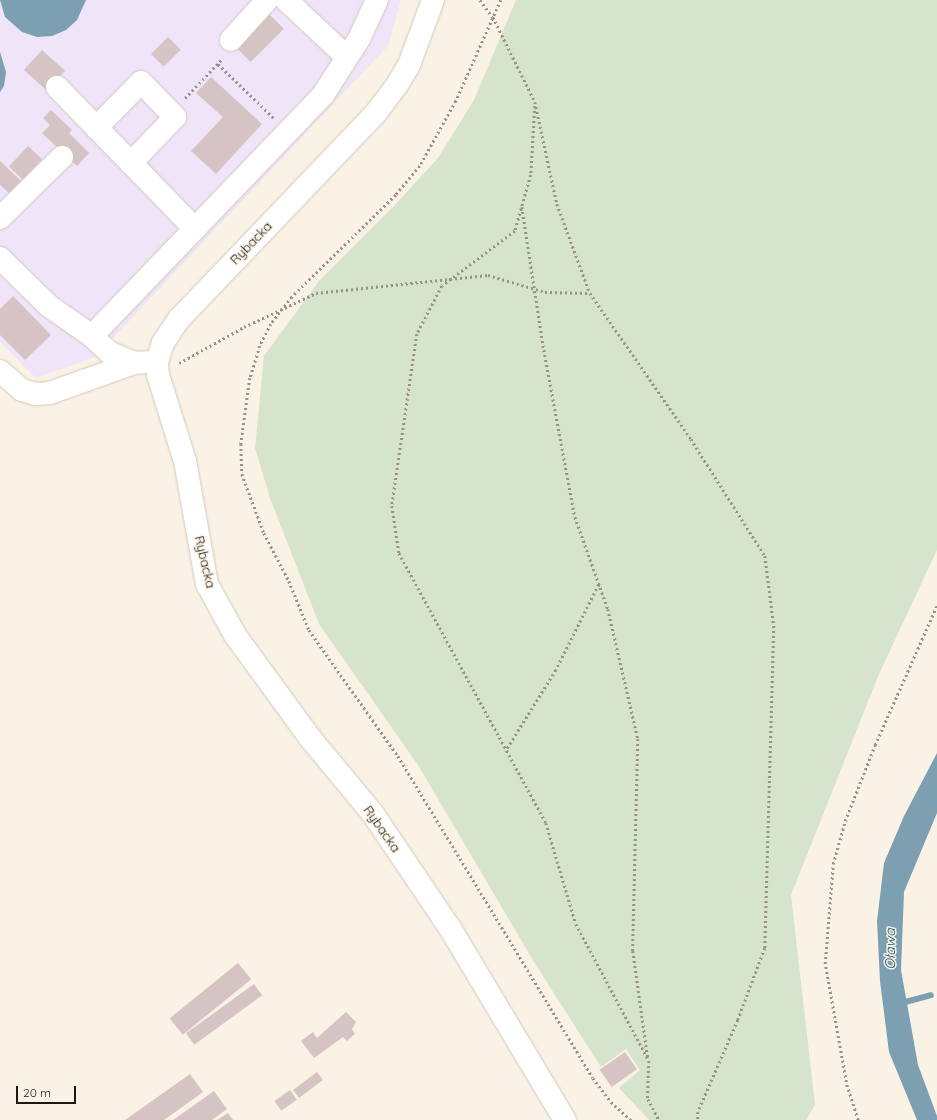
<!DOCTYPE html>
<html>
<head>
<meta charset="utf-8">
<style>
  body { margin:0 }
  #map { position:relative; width:937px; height:1120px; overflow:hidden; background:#faf2e5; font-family:Quicksand,sans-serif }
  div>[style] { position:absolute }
  .industrial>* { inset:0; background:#f0e4f8 }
  .green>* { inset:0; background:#d6e3cd }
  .water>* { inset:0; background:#7d9fb2 }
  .stream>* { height:6px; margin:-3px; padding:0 3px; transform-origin:3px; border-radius:3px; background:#7d9fb2 }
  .building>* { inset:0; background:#d5c4c3; transform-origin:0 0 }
  .path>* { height:2.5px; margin-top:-1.25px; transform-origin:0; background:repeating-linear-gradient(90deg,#979188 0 2px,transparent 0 5px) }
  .roads { filter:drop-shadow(0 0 1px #d1c9bd) drop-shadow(0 0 1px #d1c9bd) }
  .minor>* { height:22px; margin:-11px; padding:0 11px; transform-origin:11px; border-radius:11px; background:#fff }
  span { translate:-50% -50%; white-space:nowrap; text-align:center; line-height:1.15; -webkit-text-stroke:3px #faf2e5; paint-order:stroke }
  .street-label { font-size:13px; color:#1c1915 }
  .water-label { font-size:14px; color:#165370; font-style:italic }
  .scale { position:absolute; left:16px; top:1086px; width:60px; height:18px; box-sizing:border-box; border:2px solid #1c1915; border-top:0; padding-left:5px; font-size:12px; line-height:14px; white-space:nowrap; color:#1c1915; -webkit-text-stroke:3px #faf2e5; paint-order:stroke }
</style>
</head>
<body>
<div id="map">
  <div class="industrial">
    <div style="clip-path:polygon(0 0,401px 0,388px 46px,95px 357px,36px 378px,0 342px)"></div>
  </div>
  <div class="green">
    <div style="clip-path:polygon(516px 0,937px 0,937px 550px,879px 674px,791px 895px,815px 1105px,806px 1120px,649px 1120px,619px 1088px,640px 1070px,626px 1049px,601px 1067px,534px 962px,418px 765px,319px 624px,270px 498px,255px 448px,264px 356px,319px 281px,393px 207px,438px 158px,474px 100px)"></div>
  </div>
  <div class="water">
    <div style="clip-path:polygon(0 0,86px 0,77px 20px,66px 30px,52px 36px,37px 37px,22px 32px,5px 17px)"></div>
    <div style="clip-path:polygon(0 52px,6px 72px,4px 86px,0 92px)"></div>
    <div style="clip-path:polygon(937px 753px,937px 813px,904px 892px,901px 970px,918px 1065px,937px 1116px,937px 1120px,917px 1120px,889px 1052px,880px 981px,877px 921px,884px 863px,904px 816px)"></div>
  </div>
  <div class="stream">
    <div style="left:898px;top:1004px;width:34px;rotate:-15deg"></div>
  </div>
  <div class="building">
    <div style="left:269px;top:14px;width:21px;height:47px;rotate:45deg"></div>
    <div style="left:168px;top:37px;width:18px;height:24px;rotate:45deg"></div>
    <div style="left:42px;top:50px;width:31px;height:27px;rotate:42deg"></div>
    <div style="clip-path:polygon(211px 77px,262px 124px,216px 174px,191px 151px,223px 117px,196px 93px)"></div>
    <div style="clip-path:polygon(51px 110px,72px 130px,69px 133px,89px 153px,77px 166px,42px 133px,50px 125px,43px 118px)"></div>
    <div style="left:28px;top:146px;width:19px;height:28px;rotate:43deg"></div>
    <div style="clip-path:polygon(0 161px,21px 181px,9px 193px,0 185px)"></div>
    <div style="clip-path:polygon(13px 296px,51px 335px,25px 360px,0 335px,0 309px)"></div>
    <div style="left:238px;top:963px;width:21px;height:88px;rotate:51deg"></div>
    <div style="left:254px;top:984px;width:14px;height:84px;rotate:54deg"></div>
    <div style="clip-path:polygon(346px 1012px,356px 1022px,352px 1029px,355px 1034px,347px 1041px,343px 1037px,314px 1058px,301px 1041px,313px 1032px,317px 1038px)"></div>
    <div style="left:625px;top:1052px;width:21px;height:31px;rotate:55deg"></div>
    <div style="left:317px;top:1072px;width:10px;height:30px;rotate:53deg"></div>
    <div style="clip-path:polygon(190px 1074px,203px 1092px,164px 1120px,125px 1120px)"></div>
    <div style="left:290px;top:1090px;width:12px;height:19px;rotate:55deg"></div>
    <div style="clip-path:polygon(214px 1091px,227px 1109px,212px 1120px,173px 1120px)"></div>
    <div style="clip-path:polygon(228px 1113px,233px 1120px,217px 1120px)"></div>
  </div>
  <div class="path">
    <div style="left:480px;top:0;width:21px;rotate:53deg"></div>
    <div style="left:493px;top:17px;width:95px;rotate:63.7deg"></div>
    <div style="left:535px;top:102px;width:104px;rotate:77.8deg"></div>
    <div style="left:557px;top:204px;width:95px;rotate:69.7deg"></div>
    <div style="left:590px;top:293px;width:178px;rotate:55.3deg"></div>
    <div style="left:691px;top:439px;width:138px;rotate:57.7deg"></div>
    <div style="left:765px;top:556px;width:71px;rotate:82.7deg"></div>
    <div style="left:774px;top:626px;width:322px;rotate:91.6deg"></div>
    <div style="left:765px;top:948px;width:77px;rotate:110.6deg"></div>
    <div style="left:738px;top:1020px;width:100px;rotate:113.5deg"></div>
    <div style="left:698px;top:1112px;width:8px;rotate:90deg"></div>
    <div style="left:501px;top:0;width:111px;rotate:114deg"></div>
    <div style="left:456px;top:101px;width:74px;rotate:119deg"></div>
    <div style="left:420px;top:166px;width:38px;rotate:130deg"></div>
    <div style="left:396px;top:195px;width:146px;rotate:135.6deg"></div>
    <div style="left:292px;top:297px;width:34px;rotate:128deg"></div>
    <div style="left:271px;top:324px;width:25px;rotate:117deg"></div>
    <div style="left:260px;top:346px;width:34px;rotate:107deg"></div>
    <div style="left:250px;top:378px;width:67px;rotate:97.8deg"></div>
    <div style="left:241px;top:444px;width:30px;rotate:88deg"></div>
    <div style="left:242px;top:474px;width:63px;rotate:69.6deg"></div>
    <div style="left:264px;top:533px;width:54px;rotate:62.5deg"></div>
    <div style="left:289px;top:581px;width:53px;rotate:67.8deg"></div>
    <div style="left:309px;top:630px;width:154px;rotate:54.8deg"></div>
    <div style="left:398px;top:756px;width:376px;rotate:58.8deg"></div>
    <div style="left:593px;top:1078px;width:30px;rotate:53deg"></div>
    <div style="left:611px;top:1102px;width:27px;rotate:42deg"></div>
    <div style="left:218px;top:64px;width:78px;rotate:44deg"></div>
    <div style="left:185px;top:98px;width:55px;rotate:-46.5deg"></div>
    <div style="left:535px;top:106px;width:69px;rotate:93.3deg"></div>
    <div style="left:531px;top:175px;width:58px;rotate:105.9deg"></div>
    <div style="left:515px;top:231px;width:91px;rotate:143deg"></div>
    <div style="left:442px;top:286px;width:54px;rotate:117.5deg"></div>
    <div style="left:417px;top:334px;width:174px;rotate:98.3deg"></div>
    <div style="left:392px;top:506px;width:48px;rotate:81.5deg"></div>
    <div style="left:399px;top:553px;width:307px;rotate:61.4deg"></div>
    <div style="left:546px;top:823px;width:105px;rotate:73.5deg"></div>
    <div style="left:576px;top:924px;width:155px;rotate:61.9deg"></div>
    <div style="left:649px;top:1061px;width:38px;rotate:92deg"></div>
    <div style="left:648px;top:1099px;width:24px;rotate:62deg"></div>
    <div style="left:522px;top:207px;width:145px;rotate:81.3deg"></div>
    <div style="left:544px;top:350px;width:170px;rotate:79.5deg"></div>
    <div style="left:575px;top:517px;width:98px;rotate:70.3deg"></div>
    <div style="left:608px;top:609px;width:133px;rotate:77deg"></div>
    <div style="left:638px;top:739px;width:212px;rotate:91.4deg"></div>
    <div style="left:633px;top:951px;width:109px;rotate:82.1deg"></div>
    <div style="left:179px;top:363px;width:74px;rotate:-29deg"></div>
    <div style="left:244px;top:327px;width:80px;rotate:-25.3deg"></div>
    <div style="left:316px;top:293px;width:173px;rotate:-6deg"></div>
    <div style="left:488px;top:275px;width:59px;rotate:16.6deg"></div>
    <div style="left:545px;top:292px;width:45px;rotate:1.3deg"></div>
    <div style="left:507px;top:748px;width:91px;rotate:-58.1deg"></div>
    <div style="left:555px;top:671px;width:98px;rotate:-63.4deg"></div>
    <div style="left:858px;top:1120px;width:35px;rotate:-108deg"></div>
    <div style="left:847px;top:1087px;width:125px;rotate:-100.1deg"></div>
    <div style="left:825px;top:964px;width:100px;rotate:-85.4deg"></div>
    <div style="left:833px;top:864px;width:45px;rotate:-74.4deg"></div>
    <div style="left:845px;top:821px;width:82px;rotate:-68.5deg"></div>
    <div style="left:875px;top:745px;width:153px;rotate:-66.1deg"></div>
  </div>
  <div class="roads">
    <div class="minor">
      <div style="left:286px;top:0;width:83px;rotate:43.1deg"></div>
      <div style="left:433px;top:0;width:69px;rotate:110.3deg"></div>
      <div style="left:409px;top:65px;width:23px;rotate:121deg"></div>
      <div style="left:397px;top:85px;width:36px;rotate:127deg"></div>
      <div style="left:375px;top:114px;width:284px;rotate:133.7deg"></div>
      <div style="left:179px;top:319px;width:29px;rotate:124deg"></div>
      <div style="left:163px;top:343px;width:20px;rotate:108deg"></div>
      <div style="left:157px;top:362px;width:13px;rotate:86deg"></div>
      <div style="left:158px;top:375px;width:90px;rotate:72.6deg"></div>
      <div style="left:185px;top:461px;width:125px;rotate:79.9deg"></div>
      <div style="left:207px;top:584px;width:58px;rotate:61.2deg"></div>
      <div style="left:235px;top:635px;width:127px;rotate:53.9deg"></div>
      <div style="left:310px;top:738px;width:99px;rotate:50.3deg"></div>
      <div style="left:373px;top:814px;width:138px;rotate:56deg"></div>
      <div style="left:450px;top:928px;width:224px;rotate:59.1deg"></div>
      <div style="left:231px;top:40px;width:54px;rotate:-48deg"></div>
      <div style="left:57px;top:87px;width:197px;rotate:45.8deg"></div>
      <div style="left:96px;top:128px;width:64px;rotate:-45.6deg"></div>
      <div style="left:141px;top:82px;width:49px;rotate:45.8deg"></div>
      <div style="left:175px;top:117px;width:64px;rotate:133.7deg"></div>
      <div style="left:0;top:218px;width:87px;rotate:-44.5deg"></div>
      <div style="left:0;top:258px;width:69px;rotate:44.4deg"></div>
      <div style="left:49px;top:306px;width:52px;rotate:34.9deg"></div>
      <div style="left:157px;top:362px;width:23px;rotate:178deg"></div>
      <div style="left:134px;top:363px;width:26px;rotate:-157deg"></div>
      <div style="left:110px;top:353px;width:25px;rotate:-137deg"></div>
      <div style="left:92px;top:336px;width:334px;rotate:-46.2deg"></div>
      <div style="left:323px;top:95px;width:67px;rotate:-57.3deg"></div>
      <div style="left:359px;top:39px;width:43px;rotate:-65.2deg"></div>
      <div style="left:0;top:371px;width:29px;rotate:41deg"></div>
      <div style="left:22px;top:390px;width:15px;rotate:16deg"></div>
      <div style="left:36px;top:394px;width:14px;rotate:-4deg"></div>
      <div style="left:50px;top:393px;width:89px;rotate:-19.7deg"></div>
    </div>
  </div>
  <div class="street-label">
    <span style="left:251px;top:243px;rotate:-46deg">Rybacka</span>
    <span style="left:205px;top:562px;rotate:77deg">Rybacka</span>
    <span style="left:382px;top:829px;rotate:55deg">Rybacka</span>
  </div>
  <div class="water-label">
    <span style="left:890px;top:949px;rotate:-90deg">Oława</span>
  </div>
  <div class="scale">20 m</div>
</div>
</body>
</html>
